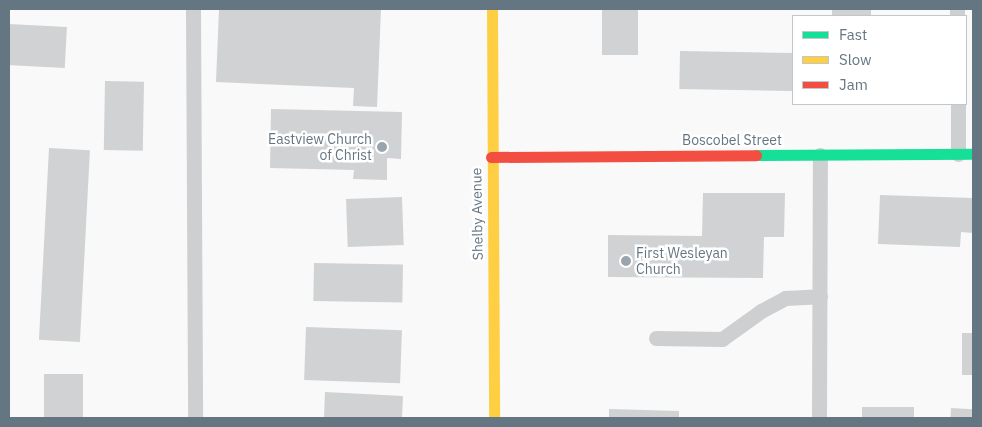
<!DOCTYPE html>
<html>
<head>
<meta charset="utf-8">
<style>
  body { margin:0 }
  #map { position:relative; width:982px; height:427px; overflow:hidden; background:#f9f9f9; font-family:"IBM Plex Sans",sans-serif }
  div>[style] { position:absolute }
  .building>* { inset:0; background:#d0d2d3; transform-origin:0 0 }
  .lane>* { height:15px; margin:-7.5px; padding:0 7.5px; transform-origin:7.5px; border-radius:7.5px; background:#cecfd0 }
  .fast>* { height:11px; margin:-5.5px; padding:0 5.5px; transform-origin:5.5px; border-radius:5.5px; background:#16e098 }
  .slow>* { height:11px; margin:-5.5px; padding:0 5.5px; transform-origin:5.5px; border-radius:5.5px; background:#ffcf43 }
  .jam>* { height:11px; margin:-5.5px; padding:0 5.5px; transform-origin:5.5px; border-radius:5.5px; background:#f24e42 }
  .dots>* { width:14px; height:14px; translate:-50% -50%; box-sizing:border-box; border:2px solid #fff; border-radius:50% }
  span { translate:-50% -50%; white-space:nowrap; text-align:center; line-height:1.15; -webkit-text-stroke:5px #fff; paint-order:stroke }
  .poi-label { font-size:14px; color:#657683 }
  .right { translate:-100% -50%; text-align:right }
  .left { translate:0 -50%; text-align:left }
  .street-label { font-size:14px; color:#657683 }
  .frame { position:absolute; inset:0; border:10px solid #657683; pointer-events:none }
  .legend { position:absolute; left:792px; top:15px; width:175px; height:90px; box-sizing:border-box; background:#fff; border:1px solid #c1c8cd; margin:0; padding:6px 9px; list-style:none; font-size:15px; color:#657683 }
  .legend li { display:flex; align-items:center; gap:10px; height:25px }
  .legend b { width:25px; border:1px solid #c1c8cd }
</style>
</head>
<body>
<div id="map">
  <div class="building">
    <div style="clip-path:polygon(219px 9px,381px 9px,377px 107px,353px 106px,354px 88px,216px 82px)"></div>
    <div style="left:602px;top:9px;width:36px;height:46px"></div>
    <div style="left:832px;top:9px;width:39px;height:7px"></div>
    <div style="left:9px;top:24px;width:58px;height:41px;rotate:3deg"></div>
    <div style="left:680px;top:51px;width:113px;height:38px;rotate:1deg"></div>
    <div style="left:105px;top:81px;width:39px;height:69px;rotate:1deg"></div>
    <div style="clip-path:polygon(271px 109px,402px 112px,401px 159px,387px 158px,387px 180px,353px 179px,354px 170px,270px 168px)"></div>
    <div style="left:49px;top:148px;width:41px;height:192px;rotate:3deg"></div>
    <div style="clip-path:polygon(703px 193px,785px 193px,784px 237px,764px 237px,763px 278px,608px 277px,608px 235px,702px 236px)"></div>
    <div style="clip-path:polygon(880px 195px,973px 198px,973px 233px,961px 232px,960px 247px,878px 244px)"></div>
    <div style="left:402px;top:197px;width:48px;height:56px;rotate:88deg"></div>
    <div style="left:314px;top:263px;width:89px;height:38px;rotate:1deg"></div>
    <div style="left:306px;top:327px;width:96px;height:53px;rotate:2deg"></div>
    <div style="left:962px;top:333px;width:11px;height:42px"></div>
    <div style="left:44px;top:374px;width:39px;height:44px"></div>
    <div style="clip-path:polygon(325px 392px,403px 396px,402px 418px,324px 418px)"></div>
    <div style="left:862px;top:407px;width:52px;height:11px"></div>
    <div style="left:951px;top:408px;width:22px;height:10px;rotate:3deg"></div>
    <div style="clip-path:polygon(609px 409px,679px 411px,679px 418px,609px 418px)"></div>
  </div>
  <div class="lane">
    <div style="left:193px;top:9px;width:409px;rotate:89.7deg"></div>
    <div style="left:957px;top:9px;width:7px;rotate:90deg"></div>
    <div style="left:958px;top:104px;width:50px;rotate:90deg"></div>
    <div style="left:656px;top:338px;width:66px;rotate:0.9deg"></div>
    <div style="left:722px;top:339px;width:48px;rotate:-35.7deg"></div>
    <div style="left:761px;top:311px;width:27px;rotate:-28deg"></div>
    <div style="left:785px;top:298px;width:35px;rotate:-3deg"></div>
    <div style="left:819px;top:418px;width:263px;rotate:-89.8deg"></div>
  </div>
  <div class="fast">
    <div style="left:756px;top:155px;width:217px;rotate:-0.3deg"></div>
  </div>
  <div class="slow">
    <div style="left:492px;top:9px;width:409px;rotate:89.7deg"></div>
  </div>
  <div class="jam">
    <div style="left:491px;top:157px;width:265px;rotate:-0.4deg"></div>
  </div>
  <div class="dots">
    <div style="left:382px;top:147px;background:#99a4ac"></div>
    <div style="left:626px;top:261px;background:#99a4ac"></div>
  </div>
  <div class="poi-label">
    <span class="right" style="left:372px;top:147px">Eastview Church<br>of Christ</span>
    <span class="left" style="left:636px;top:261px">First Wesleyan<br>Church</span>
  </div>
  <div class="street-label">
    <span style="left:732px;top:140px">Boscobel Street</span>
    <span style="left:477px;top:214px;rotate:-91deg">Shelby Avenue</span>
  </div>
  <div class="frame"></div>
  <ul class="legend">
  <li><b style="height:6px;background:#16e098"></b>Fast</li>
  <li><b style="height:6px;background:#ffcf43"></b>Slow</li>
  <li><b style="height:6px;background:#f24e42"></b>Jam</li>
  </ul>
</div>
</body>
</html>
